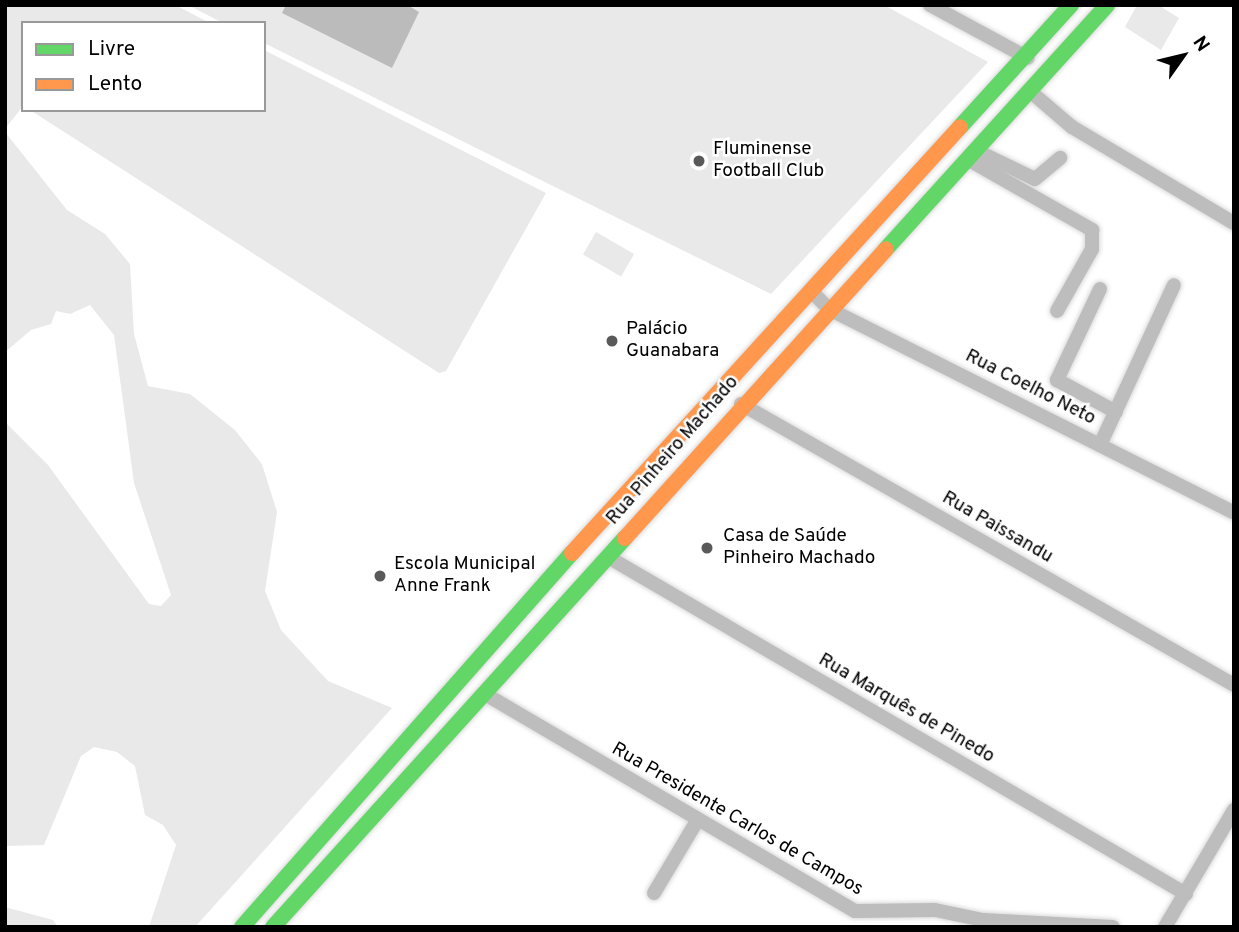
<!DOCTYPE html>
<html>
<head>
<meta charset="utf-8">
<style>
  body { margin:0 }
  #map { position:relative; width:1239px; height:932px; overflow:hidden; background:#fff; font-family:Overpass,sans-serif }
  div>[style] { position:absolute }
  .green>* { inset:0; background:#e9e9e9; transform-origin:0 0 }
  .water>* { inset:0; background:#bbb }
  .roads { filter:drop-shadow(0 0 2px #dbdbdb) drop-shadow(0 0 2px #dbdbdb) }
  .street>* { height:14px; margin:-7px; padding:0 7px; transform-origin:7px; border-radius:7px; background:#bdbdbd }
  .fast>* { height:16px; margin:-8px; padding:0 8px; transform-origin:8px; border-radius:8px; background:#63d668 }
  .slow>* { height:16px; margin:-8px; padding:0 8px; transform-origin:8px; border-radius:8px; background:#ff974d }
  .dots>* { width:19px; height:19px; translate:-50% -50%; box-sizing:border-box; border:4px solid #fff; border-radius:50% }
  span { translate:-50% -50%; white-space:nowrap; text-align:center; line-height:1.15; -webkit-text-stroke:5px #fff; paint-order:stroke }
  .poi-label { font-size:19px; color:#000 }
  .left { translate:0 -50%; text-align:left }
  .street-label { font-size:19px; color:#000 }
  .frame { position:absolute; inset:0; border:7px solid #000; pointer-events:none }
  .legend { position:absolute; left:21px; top:21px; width:245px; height:91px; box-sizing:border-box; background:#fff; border:2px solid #999; margin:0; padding:9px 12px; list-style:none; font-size:21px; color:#000 }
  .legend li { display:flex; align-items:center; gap:14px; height:35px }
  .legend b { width:35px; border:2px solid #999 }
  .north { position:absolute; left:1148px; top:21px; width:70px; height:70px; -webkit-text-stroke:5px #fff; paint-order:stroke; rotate:56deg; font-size:19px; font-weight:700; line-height:28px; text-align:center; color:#000 }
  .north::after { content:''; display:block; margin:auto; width:24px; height:32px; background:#000; clip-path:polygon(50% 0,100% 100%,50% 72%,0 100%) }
</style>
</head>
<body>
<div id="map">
  <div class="green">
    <div style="clip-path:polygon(5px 5px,175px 5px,210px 23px,23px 23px,23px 106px,5px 129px)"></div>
    <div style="clip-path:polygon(188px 5px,884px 5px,988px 62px,771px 294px,264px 43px,264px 23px,223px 23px)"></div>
    <div style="clip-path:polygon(1137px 5px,1158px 5px,1179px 18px,1161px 50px,1125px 27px)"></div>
    <div style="clip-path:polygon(264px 50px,546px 193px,446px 371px,439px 373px,30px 110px,264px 110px)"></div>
    <div style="clip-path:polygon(5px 132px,67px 210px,105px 234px,130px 264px,134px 334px,148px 386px,190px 394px,235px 430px,262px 464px,277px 512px,265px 591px,281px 630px,328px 681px,392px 708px,195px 927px,149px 927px,176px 845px,163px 825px,145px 815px,135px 766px,117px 752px,94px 747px,81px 756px,44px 845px,5px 846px,5px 422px,48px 465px,149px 604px,161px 606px,171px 595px,134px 483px,114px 335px,90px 305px,70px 314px,56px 311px,51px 324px,31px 330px,5px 352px)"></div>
    <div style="left:596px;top:232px;width:44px;height:26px;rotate:30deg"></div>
    <div style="clip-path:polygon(5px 907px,53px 920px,58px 927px,5px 927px)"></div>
  </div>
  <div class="water">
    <div style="clip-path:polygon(286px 5px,407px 5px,419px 12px,392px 68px,282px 13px)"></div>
  </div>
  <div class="roads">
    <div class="street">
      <div style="left:930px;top:5px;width:111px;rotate:28.4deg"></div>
      <div style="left:1031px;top:92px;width:54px;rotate:40.5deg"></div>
      <div style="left:1072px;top:127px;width:188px;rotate:30.7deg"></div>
      <div style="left:977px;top:151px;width:64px;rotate:25.8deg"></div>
      <div style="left:1035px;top:179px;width:33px;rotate:-40deg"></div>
      <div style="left:969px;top:160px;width:142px;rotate:29.6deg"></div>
      <div style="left:1092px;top:230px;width:19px;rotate:90deg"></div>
      <div style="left:1092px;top:249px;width:71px;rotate:119.4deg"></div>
      <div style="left:1100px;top:289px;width:101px;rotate:115.3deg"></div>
      <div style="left:1057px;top:380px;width:67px;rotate:28.5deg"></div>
      <div style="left:812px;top:292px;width:24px;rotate:45deg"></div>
      <div style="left:829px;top:309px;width:453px;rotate:26.7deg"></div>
      <div style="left:741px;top:404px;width:567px;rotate:29.68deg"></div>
      <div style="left:1100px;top:445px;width:176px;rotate:-65.2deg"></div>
      <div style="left:608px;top:557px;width:669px;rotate:30.24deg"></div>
      <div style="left:485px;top:694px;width:429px;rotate:30.4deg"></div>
      <div style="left:855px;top:911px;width:80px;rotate:-0.7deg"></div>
      <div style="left:935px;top:910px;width:49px;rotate:11.8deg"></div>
      <div style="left:983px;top:920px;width:130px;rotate:3.1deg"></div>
      <div style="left:654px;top:893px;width:84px;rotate:-59.2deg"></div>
      <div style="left:1165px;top:927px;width:136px;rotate:-59.5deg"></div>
    </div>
    <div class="fast">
      <div style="left:960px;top:127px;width:165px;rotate:-47.7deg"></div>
      <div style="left:886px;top:249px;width:329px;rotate:-47.8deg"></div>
      <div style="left:242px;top:927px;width:499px;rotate:-48.6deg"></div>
      <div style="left:273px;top:927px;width:525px;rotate:-47.86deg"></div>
    </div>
    <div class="slow">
      <div style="left:625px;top:538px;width:389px;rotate:-47.9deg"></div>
      <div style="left:572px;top:553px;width:576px;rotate:-47.67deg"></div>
    </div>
  </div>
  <div class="dots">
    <div style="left:699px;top:161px;background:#595959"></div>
    <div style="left:612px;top:341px;background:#595959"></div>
    <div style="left:707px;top:548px;background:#595959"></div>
    <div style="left:380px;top:576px;background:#595959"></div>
  </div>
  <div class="poi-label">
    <span class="left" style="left:713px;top:161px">Fluminense<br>Football Club</span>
    <span class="left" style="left:626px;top:341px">Palácio<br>Guanabara</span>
    <span class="left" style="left:723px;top:548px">Casa de Saúde<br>Pinheiro Machado</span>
    <span class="left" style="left:394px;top:576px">Escola Municipal<br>Anne Frank</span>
  </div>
  <div class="street-label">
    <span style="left:1030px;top:388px;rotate:27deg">Rua Coelho Neto</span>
    <span style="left:673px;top:451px;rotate:-49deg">Rua Pinheiro Machado</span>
    <span style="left:997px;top:528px;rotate:30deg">Rua Paissandu</span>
    <span style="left:906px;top:709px;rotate:30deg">Rua Marquês de Pinedo</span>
    <span style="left:737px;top:820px;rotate:30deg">Rua Presidente Carlos de Campos</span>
  </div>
  <div class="frame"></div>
  <ul class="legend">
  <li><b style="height:9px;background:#63d668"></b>Livre</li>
  <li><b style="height:9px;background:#ff974d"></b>Lento</li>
  </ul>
  <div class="north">N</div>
</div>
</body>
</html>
